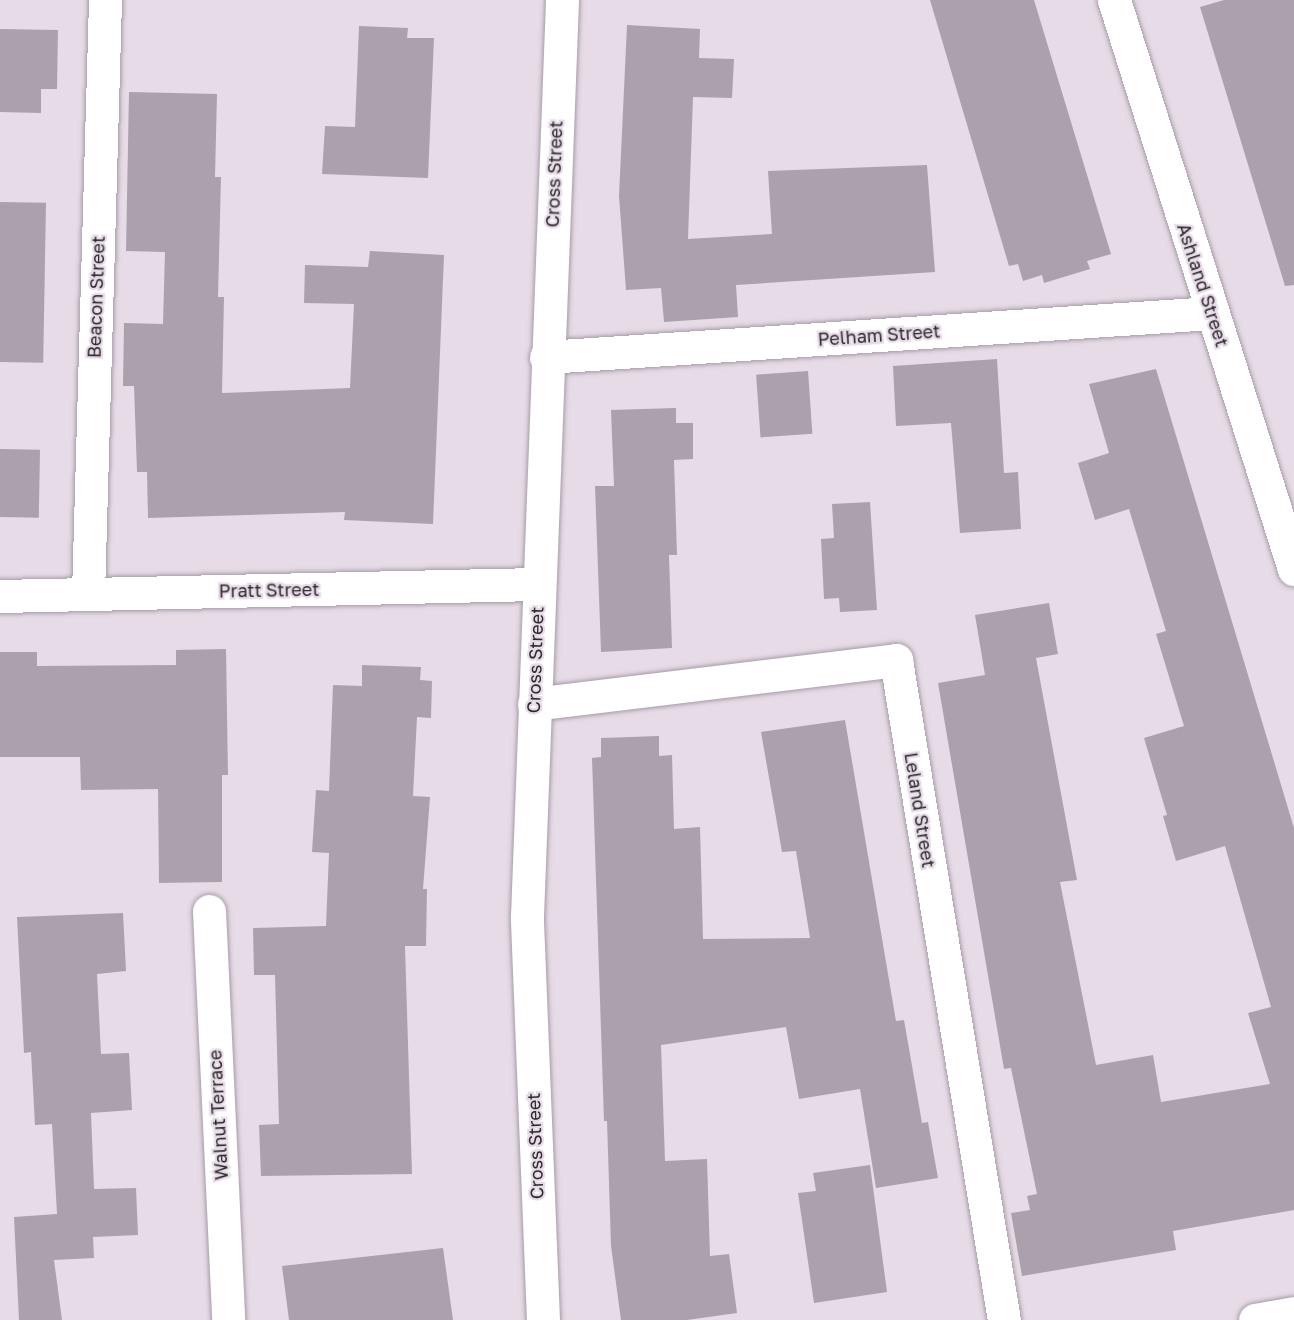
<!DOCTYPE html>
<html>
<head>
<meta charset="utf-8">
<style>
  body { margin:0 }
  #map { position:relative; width:1294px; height:1320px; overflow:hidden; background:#e6dbe7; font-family:"Golos Text",sans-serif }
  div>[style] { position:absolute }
  .building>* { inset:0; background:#aba1ac; transform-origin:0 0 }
  .roads { filter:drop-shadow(0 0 2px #a69ca7) drop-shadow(0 0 2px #a69ca7) }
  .minor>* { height:33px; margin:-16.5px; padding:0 16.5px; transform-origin:16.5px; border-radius:16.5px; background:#fff }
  span { translate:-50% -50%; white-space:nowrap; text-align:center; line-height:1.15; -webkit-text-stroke:4.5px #e6dbe7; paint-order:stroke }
  .street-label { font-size:18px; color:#2d292e }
</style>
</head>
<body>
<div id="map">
  <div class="building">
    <div style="clip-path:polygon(930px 0,1034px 0,1111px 254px,1087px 261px,1090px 269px,1044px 283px,1042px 275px,1023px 281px,1018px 264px,1009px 266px)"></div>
    <div style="clip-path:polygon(1224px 0,1294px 0,1294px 285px,1285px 286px,1200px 7px)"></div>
    <div style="clip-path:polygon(627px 25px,700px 29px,699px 58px,734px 59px,732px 98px,693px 97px,688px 239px,772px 234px,768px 171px,927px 165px,935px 272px,736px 285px,738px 317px,664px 322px,661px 288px,626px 290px,619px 196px)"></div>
    <div style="clip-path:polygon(359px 26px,408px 28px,407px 38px,434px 38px,428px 178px,322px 174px,325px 126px,355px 127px)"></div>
    <div style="clip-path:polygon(0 29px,58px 30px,57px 89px,41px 89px,41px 113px,0 112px)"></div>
    <div style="clip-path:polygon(129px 92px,217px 94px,215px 177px,221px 177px,218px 297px,224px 297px,222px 393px,350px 388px,354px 304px,304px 303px,305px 265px,368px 267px,370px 251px,444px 255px,433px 524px,344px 520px,345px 512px,148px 518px,147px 472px,137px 472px,134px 386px,123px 386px,124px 323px,163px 324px,165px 252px,126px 251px)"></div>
    <div style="left:0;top:202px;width:46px;height:160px;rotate:1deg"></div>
    <div style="clip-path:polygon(997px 359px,1004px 473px,1018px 472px,1021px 529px,960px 533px,951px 423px,896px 426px,893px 366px)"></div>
    <div style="clip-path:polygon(1156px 369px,1294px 828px,1294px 1210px,1173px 1231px,1176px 1250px,1022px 1276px,1011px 1213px,1030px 1210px,1027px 1196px,1037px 1194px,1011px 1068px,1004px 1069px,938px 683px,985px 675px,975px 615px,1049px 603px,1058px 654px,1036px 658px,1077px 880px,1060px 882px,1096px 1065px,1153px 1055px,1161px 1102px,1270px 1084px,1248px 1013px,1271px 1007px,1225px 846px,1176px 861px,1163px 816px,1167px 815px,1144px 738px,1184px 726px,1156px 634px,1166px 631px,1129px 509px,1095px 520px,1078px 463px,1109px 453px,1089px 384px)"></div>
    <div style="left:808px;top:371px;width:63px;height:52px;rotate:86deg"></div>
    <div style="clip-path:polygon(676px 408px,676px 423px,693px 423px,693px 459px,674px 460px,677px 555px,669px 555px,672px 648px,601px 652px,595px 486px,614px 486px,611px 410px)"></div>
    <div style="left:0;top:449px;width:40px;height:68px;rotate:1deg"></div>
    <div style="clip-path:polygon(870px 502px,877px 610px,840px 612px,839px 598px,824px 599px,821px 539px,834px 538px,832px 504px)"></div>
    <div style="clip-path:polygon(226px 649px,228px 775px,222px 775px,222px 882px,159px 883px,158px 789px,81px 790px,80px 757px,0 757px,0 652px,37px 652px,37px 666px,176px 665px,176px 650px)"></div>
    <div style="clip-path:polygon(362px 665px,421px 667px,420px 680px,432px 681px,431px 718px,417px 717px,413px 796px,430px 797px,423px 889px,427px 889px,426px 946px,405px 946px,412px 1174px,261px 1176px,259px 1125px,279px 1124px,275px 975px,254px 975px,253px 928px,326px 926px,329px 853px,312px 852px,316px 790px,329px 791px,333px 685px,362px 686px)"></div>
    <div style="clip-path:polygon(845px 720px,896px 1021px,904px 1020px,922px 1123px,928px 1122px,938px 1178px,876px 1188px,860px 1089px,799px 1099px,786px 1027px,661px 1045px,665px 1161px,707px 1159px,710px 1256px,729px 1254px,737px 1313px,687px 1320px,621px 1320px,611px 1246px,607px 1121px,604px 1121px,592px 758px,601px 757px,601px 738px,659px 736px,659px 756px,672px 755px,674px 829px,700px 827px,703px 939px,810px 938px,796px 851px,782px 852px,761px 732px)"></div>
    <div style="clip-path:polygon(123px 913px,126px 971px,97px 974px,101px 1054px,129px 1053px,132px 1110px,91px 1113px,94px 1189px,136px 1188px,138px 1235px,93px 1237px,94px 1258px,54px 1260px,62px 1320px,19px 1320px,14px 1217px,57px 1214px,52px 1124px,35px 1125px,31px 1052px,24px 1053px,17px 917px)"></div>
    <div style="clip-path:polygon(870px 1165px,887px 1292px,814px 1303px,798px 1193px,816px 1191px,813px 1173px)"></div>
    <div style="clip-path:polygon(443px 1248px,453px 1320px,289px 1320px,282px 1266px)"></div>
  </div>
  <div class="roads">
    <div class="minor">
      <div style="left:1114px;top:0;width:597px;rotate:72.45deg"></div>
      <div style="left:546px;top:357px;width:667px;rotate:-3.78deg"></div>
      <div style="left:88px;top:594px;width:594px;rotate:-88.36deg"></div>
      <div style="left:0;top:596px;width:537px;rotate:-1.28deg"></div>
      <div style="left:534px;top:704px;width:365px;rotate:-6.9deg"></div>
      <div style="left:896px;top:660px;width:669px;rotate:80.71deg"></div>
      <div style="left:209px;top:911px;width:409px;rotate:87.3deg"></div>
      <div style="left:543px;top:1320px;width:404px;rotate:-92.3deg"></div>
      <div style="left:527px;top:916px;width:917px;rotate:-87.81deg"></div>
      <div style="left:1255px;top:1320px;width:40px;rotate:-10deg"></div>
    </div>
  </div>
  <div class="street-label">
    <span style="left:554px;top:174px;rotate:-88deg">Cross Street</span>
    <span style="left:1203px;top:285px;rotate:72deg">Ashland Street</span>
    <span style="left:96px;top:297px;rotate:-88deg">Beacon Street</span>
    <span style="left:879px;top:335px;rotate:-4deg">Pelham Street</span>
    <span style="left:269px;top:590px;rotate:-1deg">Pratt Street</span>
    <span style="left:535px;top:660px;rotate:-88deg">Cross Street</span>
    <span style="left:920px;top:810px;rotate:81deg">Leland Street</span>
    <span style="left:218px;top:1115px;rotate:-93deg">Walnut Terrace</span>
    <span style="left:535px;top:1146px;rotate:-92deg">Cross Street</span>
  </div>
</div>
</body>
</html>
